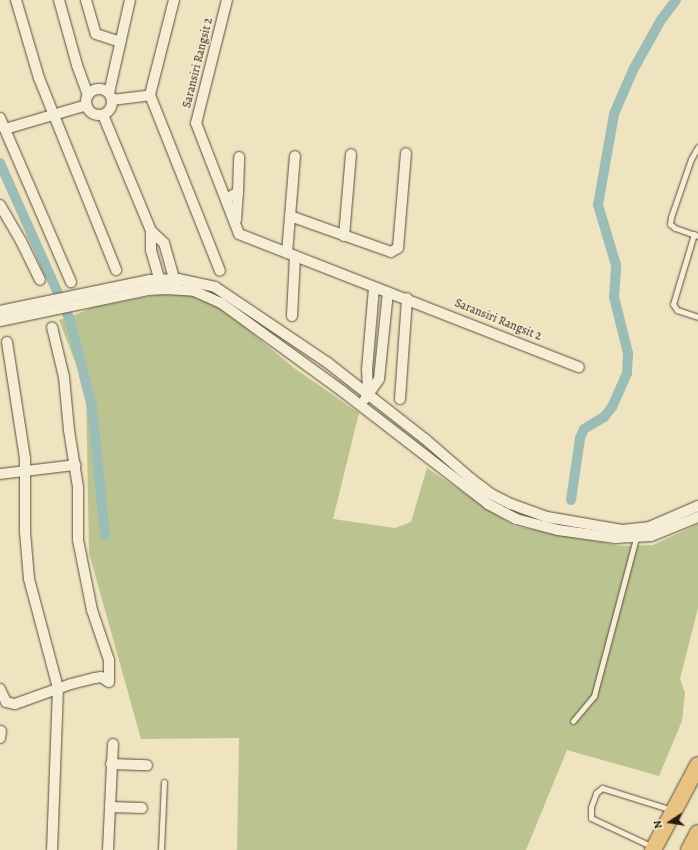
<!DOCTYPE html>
<html>
<head>
<meta charset="utf-8">
<style>
  body { margin:0 }
  #map { position:relative; width:698px; height:850px; overflow:hidden; background:#f0e3bf; font-family:Alegreya,serif }
  div>[style] { position:absolute }
  .green>* { inset:0; background:#bbc391 }
  .canal>* { height:10px; margin:-5px; padding:0 5px; transform-origin:5px; border-radius:5px; background:#9bbdb6 }
  .roads { filter:drop-shadow(0 0 1px #594d3b) drop-shadow(0 0 1px #594d3b) }
  .service>* { height:5px; margin:-2.5px; padding:0 2.5px; transform-origin:2.5px; border-radius:2.5px; background:#f5edd5 }
  .minor>* { height:10px; margin:-5px; padding:0 5px; transform-origin:5px; border-radius:5px; background:#f5edd5 }
  .minor>.ring { margin:-5px; padding:0; box-sizing:content-box; background:none; border:10px solid #f5edd5; border-radius:50% }
  .primary>* { height:16px; margin:-8px; padding:0 8px; transform-origin:8px; border-radius:8px; background:#e8c280 }
  span { translate:-50% -50%; white-space:nowrap; text-align:center; line-height:1.15; -webkit-text-stroke:3px #f5edd5; paint-order:stroke }
  .street-label { font-size:12px; color:#271b0f }
  .north { position:absolute; left:650px; top:802px; width:40px; height:40px; -webkit-text-stroke:3px #f5edd5; paint-order:stroke; rotate:258deg; font-size:11px; font-weight:700; line-height:16px; text-align:center; color:#271b0f }
  .north::after { content:''; display:block; margin:auto; width:14px; height:18px; background:#271b0f; clip-path:polygon(50% 0,100% 100%,50% 72%,0 100%) }
</style>
</head>
<body>
<div id="map">
  <div class="green">
    <div style="clip-path:polygon(157px 295px,191px 295px,220px 306px,294px 368px,359px 413px,333px 519px,395px 528px,411px 522px,427px 468px,514px 526px,622px 546px,653px 545px,698px 524px,698px 608px,680px 679px,685px 693px,682px 721px,659px 776px,567px 750px,526px 850px,237px 850px,239px 738px,141px 739px,89px 553px,86px 390px,59px 320px,75px 315px,93px 307px)"></div>
  </div>
  <div class="canal">
    <div style="left:0;top:163px;width:172px;rotate:66deg"></div>
    <div style="left:70px;top:320px;width:90px;rotate:75.8deg"></div>
    <div style="left:92px;top:407px;width:129px;rotate:84.2deg"></div>
    <div style="left:571px;top:500px;width:63px;rotate:-81.7deg"></div>
    <div style="left:580px;top:438px;width:10px;rotate:-66deg"></div>
    <div style="left:584px;top:429px;width:23px;rotate:-31deg"></div>
    <div style="left:604px;top:417px;width:13px;rotate:-51deg"></div>
    <div style="left:612px;top:407px;width:37px;rotate:-66deg"></div>
    <div style="left:627px;top:373px;width:20px;rotate:-87deg"></div>
    <div style="left:628px;top:353px;width:58px;rotate:-104deg"></div>
    <div style="left:614px;top:297px;width:32px;rotate:-86deg"></div>
    <div style="left:616px;top:265px;width:63px;rotate:-106.7deg"></div>
    <div style="left:598px;top:205px;width:92px;rotate:-80deg"></div>
    <div style="left:614px;top:114px;width:48px;rotate:-66.6deg"></div>
    <div style="left:633px;top:70px;width:57px;rotate:-60.8deg"></div>
    <div style="left:661px;top:20px;width:25px;rotate:-53deg"></div>
  </div>
  <div class="roads">
    <div class="service">
      <div style="left:698px;top:147px;width:14px;rotate:120deg"></div>
      <div style="left:691px;top:159px;width:61px;rotate:109deg"></div>
      <div style="left:671px;top:217px;width:7px;rotate:98deg"></div>
      <div style="left:670px;top:224px;width:6px;rotate:39deg"></div>
      <div style="left:675px;top:228px;width:24px;rotate:19deg"></div>
      <div style="left:694px;top:234px;width:73px;rotate:106.7deg"></div>
      <div style="left:673px;top:304px;width:7px;rotate:56deg"></div>
      <div style="left:677px;top:310px;width:22px;rotate:18deg"></div>
      <div style="left:573px;top:721px;width:33px;rotate:-50deg"></div>
      <div style="left:594px;top:696px;width:163px;rotate:-75.1deg"></div>
      <div style="left:653px;top:847px;width:68px;rotate:-154.9deg"></div>
      <div style="left:591px;top:818px;width:11px;rotate:-90deg"></div>
      <div style="left:591px;top:807px;width:15px;rotate:-70deg"></div>
      <div style="left:596px;top:793px;width:8px;rotate:-40deg"></div>
      <div style="left:602px;top:788px;width:73px;rotate:17.4deg"></div>
      <div style="left:161px;top:850px;width:68px;rotate:-87.5deg"></div>
    </div>
    <div class="minor">
      <div style="left:16px;top:0;width:81px;rotate:73.6deg"></div>
      <div style="left:39px;top:78px;width:207px;rotate:68.1deg"></div>
      <div style="left:59px;top:0;width:67px;rotate:74.5deg"></div>
      <div style="left:77px;top:65px;width:32px;rotate:70deg"></div>
      <div style="left:86px;top:0;width:35px;rotate:74deg"></div>
      <div style="left:96px;top:34px;width:25px;rotate:18deg"></div>
      <div style="left:174px;top:0;width:98px;rotate:104.2deg"></div>
      <div style="left:150px;top:95px;width:189px;rotate:68.3deg"></div>
      <div style="left:227px;top:0;width:127px;rotate:104.1deg"></div>
      <div style="left:196px;top:123px;width:119px;rotate:68.8deg"></div>
      <div style="left:239px;top:234px;width:365px;rotate:21.4deg"></div>
      <div class="ring" style="left:86px;top:89px;width:16px;height:16px"></div>
      <div style="left:109px;top:93px;width:95px;rotate:-77.3deg"></div>
      <div style="left:112px;top:100px;width:38px;rotate:-7deg"></div>
      <div style="left:103px;top:115px;width:126px;rotate:67.5deg"></div>
      <div style="left:0;top:118px;width:179px;rotate:66.6deg"></div>
      <div style="left:5px;top:129px;width:85px;rotate:-16.3deg"></div>
      <div style="left:226px;top:199px;width:14px;rotate:-30deg"></div>
      <div style="left:238px;top:192px;width:35px;rotate:-88deg"></div>
      <div style="left:0;top:205px;width:42px;rotate:59.7deg"></div>
      <div style="left:21px;top:241px;width:43px;rotate:64deg"></div>
      <div style="left:290px;top:216px;width:107px;rotate:19.6deg"></div>
      <div style="left:391px;top:252px;width:8px;rotate:-30deg"></div>
      <div style="left:398px;top:248px;width:95px;rotate:-85.2deg"></div>
      <div style="left:236px;top:220px;width:28px;rotate:-86deg"></div>
      <div style="left:344px;top:236px;width:82px;rotate:-85.1deg"></div>
      <div style="left:287px;top:253px;width:97px;rotate:-85.3deg"></div>
      <div style="left:161px;top:285px;width:36px;rotate:-106deg"></div>
      <div style="left:151px;top:250px;width:19px;rotate:-90deg"></div>
      <div style="left:151px;top:231px;width:18px;rotate:43deg"></div>
      <div style="left:164px;top:243px;width:44px;rotate:74.1deg"></div>
      <div style="left:0;top:311px;width:153px;rotate:-11.7deg"></div>
      <div style="left:150px;top:280px;width:28px;rotate:-2deg"></div>
      <div style="left:178px;top:279px;width:38px;rotate:12deg"></div>
      <div style="left:215px;top:287px;width:136px;rotate:33.9deg"></div>
      <div style="left:328px;top:363px;width:123px;rotate:38.1deg"></div>
      <div style="left:425px;top:439px;width:60px;rotate:40.9deg"></div>
      <div style="left:470px;top:478px;width:26px;rotate:37deg"></div>
      <div style="left:491px;top:494px;width:22px;rotate:27deg"></div>
      <div style="left:511px;top:504px;width:38px;rotate:20deg"></div>
      <div style="left:547px;top:517px;width:76px;rotate:9.8deg"></div>
      <div style="left:622px;top:530px;width:27px;rotate:-6deg"></div>
      <div style="left:649px;top:527px;width:53px;rotate:-23.2deg"></div>
      <div style="left:292px;top:316px;width:60px;rotate:-87.1deg"></div>
      <div style="left:0;top:321px;width:151px;rotate:-11.8deg"></div>
      <div style="left:148px;top:290px;width:19px;rotate:-3deg"></div>
      <div style="left:167px;top:289px;width:27px;rotate:4deg"></div>
      <div style="left:194px;top:291px;width:30px;rotate:24deg"></div>
      <div style="left:221px;top:303px;width:150px;rotate:36deg"></div>
      <div style="left:342px;top:391px;width:185px;rotate:37.7deg"></div>
      <div style="left:488px;top:504px;width:32px;rotate:28deg"></div>
      <div style="left:516px;top:519px;width:43px;rotate:14.7deg"></div>
      <div style="left:558px;top:530px;width:58px;rotate:8deg"></div>
      <div style="left:615px;top:538px;width:36px;rotate:-3deg"></div>
      <div style="left:651px;top:536px;width:51px;rotate:-22deg"></div>
      <div style="left:7px;top:342px;width:117px;rotate:81.2deg"></div>
      <div style="left:25px;top:458px;width:74px;rotate:90deg"></div>
      <div style="left:25px;top:532px;width:47px;rotate:85.1deg"></div>
      <div style="left:29px;top:579px;width:113px;rotate:75.1deg"></div>
      <div style="left:58px;top:688px;width:162px;rotate:92.1deg"></div>
      <div style="left:368px;top:394px;width:24px;rotate:-92deg"></div>
      <div style="left:367px;top:370px;width:82px;rotate:-85.1deg"></div>
      <div style="left:365px;top:399px;width:24px;rotate:-55deg"></div>
      <div style="left:379px;top:379px;width:87px;rotate:-84.1deg"></div>
      <div style="left:400px;top:399px;width:101px;rotate:-86deg"></div>
      <div style="left:0;top:474px;width:76px;rotate:-6.8deg"></div>
      <div style="left:0;top:689px;width:14px;rotate:65deg"></div>
      <div style="left:6px;top:702px;width:9px;rotate:13deg"></div>
      <div style="left:15px;top:704px;width:59px;rotate:-19.7deg"></div>
      <div style="left:71px;top:684px;width:25px;rotate:-14deg"></div>
      <div style="left:95px;top:678px;width:6px;rotate:-9deg"></div>
      <div style="left:101px;top:677px;width:9px;rotate:32deg"></div>
      <div style="left:109px;top:682px;width:22px;rotate:-90deg"></div>
      <div style="left:109px;top:660px;width:53px;rotate:-108.8deg"></div>
      <div style="left:92px;top:610px;width:71px;rotate:-101.3deg"></div>
      <div style="left:78px;top:540px;width:53px;rotate:-90deg"></div>
      <div style="left:78px;top:487px;width:58px;rotate:-99deg"></div>
      <div style="left:69px;top:430px;width:53px;rotate:-95.4deg"></div>
      <div style="left:64px;top:377px;width:51px;rotate:-103.5deg"></div>
      <div style="left:0;top:738px;width:7px;rotate:-82deg"></div>
      <div style="left:111px;top:764px;width:36px;rotate:2deg"></div>
      <div style="left:110px;top:807px;width:32px;rotate:2deg"></div>
      <div style="left:108px;top:850px;width:106px;rotate:-87.3deg"></div>
    </div>
    <div class="primary">
      <div style="left:653px;top:850px;width:96px;rotate:-62.1deg"></div>
      <div style="left:689px;top:850px;width:19px;rotate:-62deg"></div>
    </div>
  </div>
  <div class="street-label">
    <span style="left:198px;top:63px;rotate:-76deg">Saransiri Rangsit 2</span>
    <span style="left:498px;top:320px;rotate:22deg">Saransiri Rangsit 2</span>
  </div>
  <div class="north">N</div>
</div>
</body>
</html>
